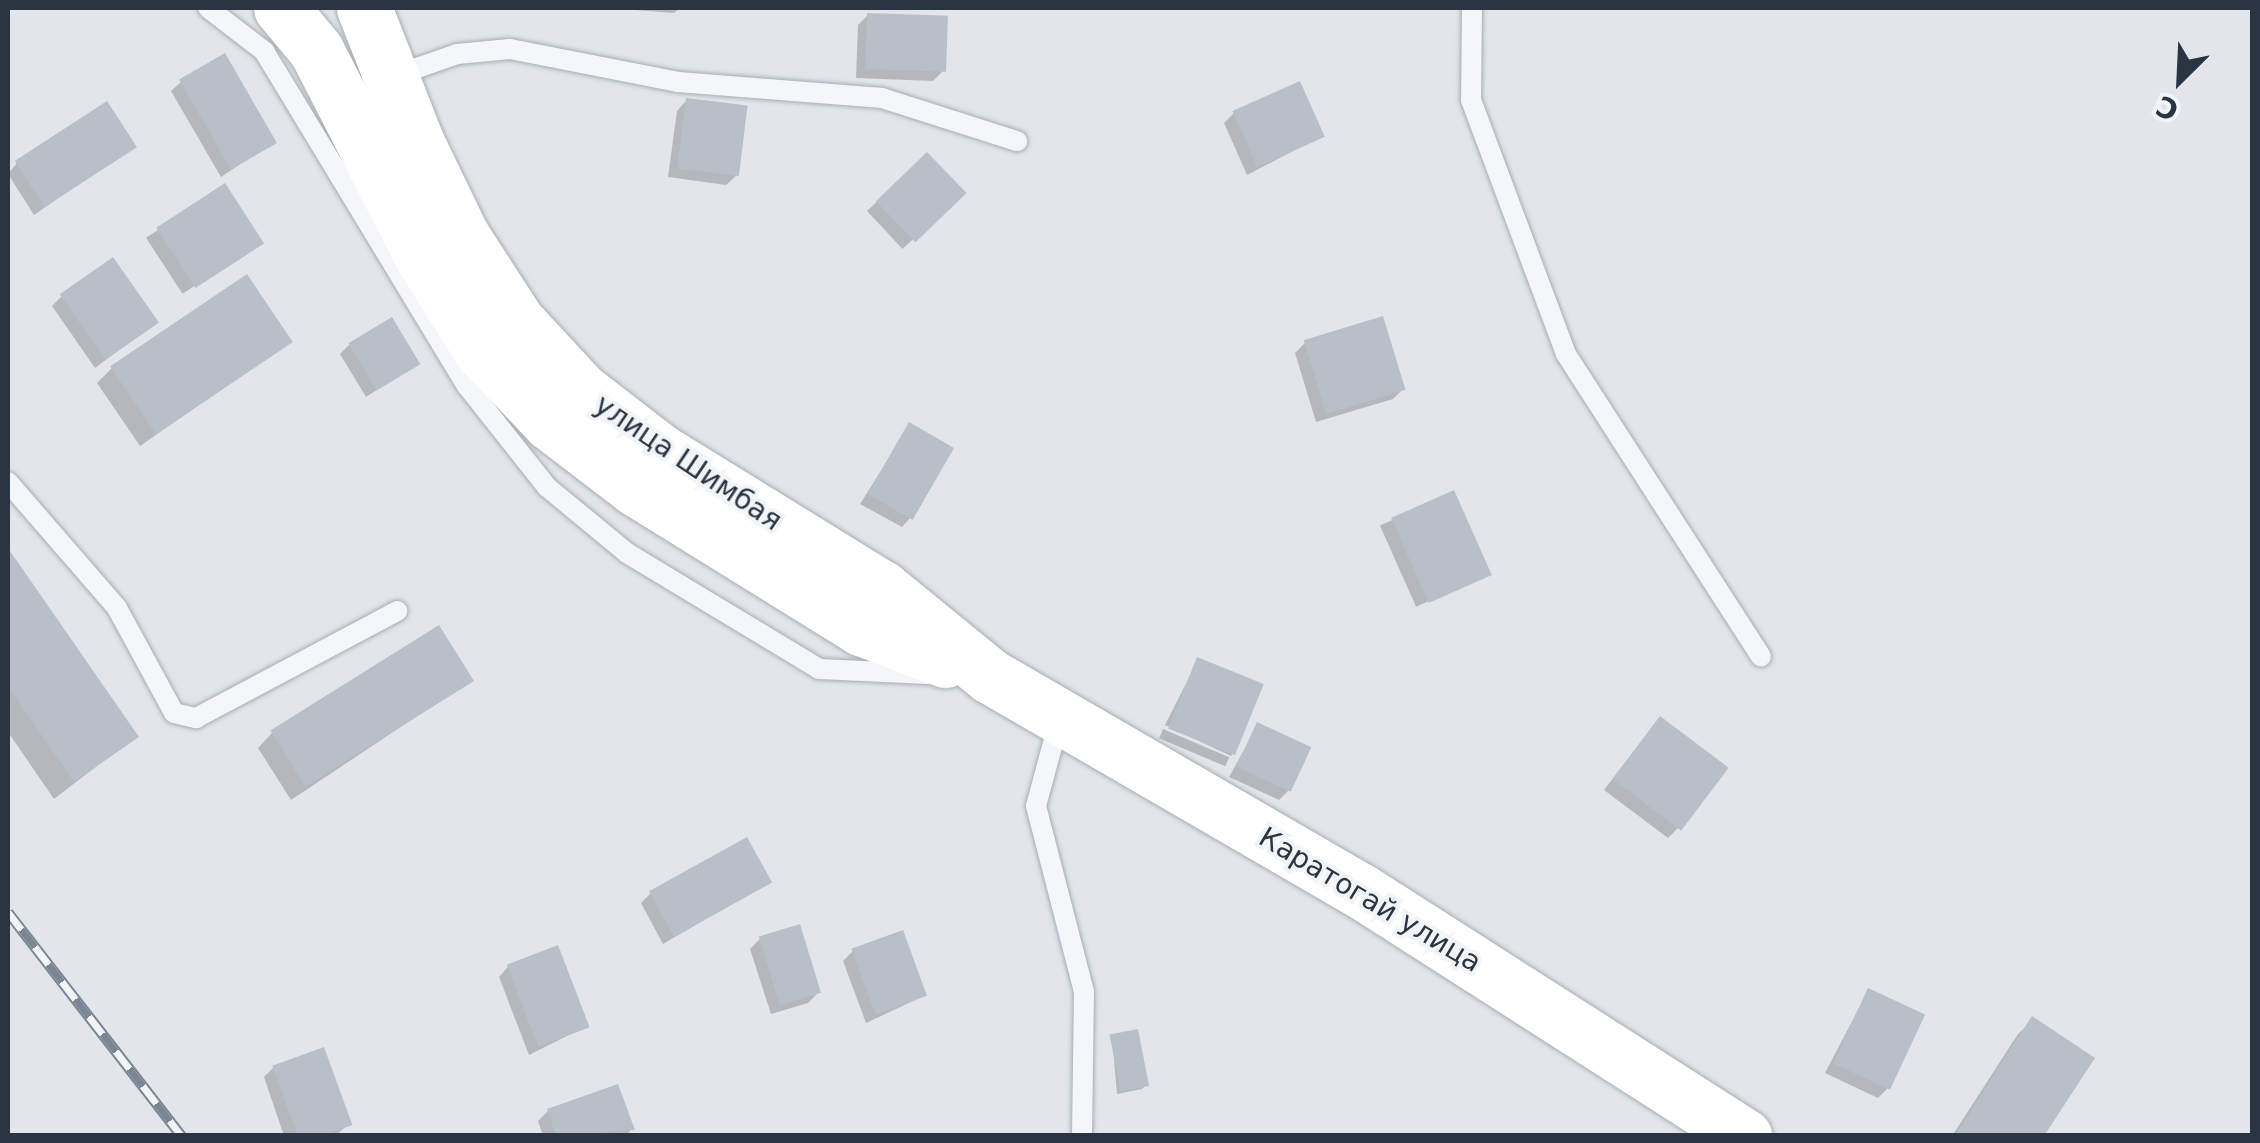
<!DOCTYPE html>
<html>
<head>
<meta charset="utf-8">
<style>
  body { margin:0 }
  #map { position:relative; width:2260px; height:1143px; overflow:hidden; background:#e2e6eb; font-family:"DejaVu Sans",sans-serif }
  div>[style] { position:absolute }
  .shadow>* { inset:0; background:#0003; transform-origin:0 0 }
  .building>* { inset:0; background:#b9bfc8; transform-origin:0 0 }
  .roads { filter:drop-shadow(0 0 2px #a7adb5) drop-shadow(0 0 2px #a7adb5) }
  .service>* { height:20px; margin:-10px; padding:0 10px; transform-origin:10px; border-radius:10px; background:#f5f6f9 }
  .secondary>* { height:55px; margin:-27.5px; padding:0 27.5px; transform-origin:27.5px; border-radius:27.5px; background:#fff }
  .rail>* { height:11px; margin-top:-5.5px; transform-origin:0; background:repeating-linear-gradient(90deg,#f2f5f8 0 22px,#7b8695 0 44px); box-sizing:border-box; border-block:2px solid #7b8695 }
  span { translate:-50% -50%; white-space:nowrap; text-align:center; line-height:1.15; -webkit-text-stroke:8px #f2f5f8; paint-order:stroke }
  .street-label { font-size:28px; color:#2a3443 }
  .frame { position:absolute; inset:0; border:10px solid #2a3443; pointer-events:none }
  .north { position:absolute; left:2130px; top:30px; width:100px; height:100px; -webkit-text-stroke:8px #f2f5f8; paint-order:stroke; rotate:204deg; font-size:28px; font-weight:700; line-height:40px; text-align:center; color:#2a3443 }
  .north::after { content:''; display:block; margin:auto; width:35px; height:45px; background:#2a3443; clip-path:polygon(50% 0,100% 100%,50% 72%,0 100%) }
</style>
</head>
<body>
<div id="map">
  <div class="shadow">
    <div style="clip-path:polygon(609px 8px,680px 8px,674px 13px)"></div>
    <div style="clip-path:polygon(868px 15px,943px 71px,933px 81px,856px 78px,858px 25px)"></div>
    <div style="clip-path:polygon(181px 82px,273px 142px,221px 177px,171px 91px)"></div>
    <div style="clip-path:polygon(686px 101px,736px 176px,726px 185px,668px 177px,677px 111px)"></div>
    <div style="clip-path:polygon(1234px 113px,1322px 136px,1247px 175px,1224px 123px)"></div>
    <div style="clip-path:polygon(133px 146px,34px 215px,8px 174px,17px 163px)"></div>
    <div style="left:927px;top:155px;width:52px;height:82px;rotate:47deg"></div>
    <div style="left:224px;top:187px;width:67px;height:93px;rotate:57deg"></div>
    <div style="clip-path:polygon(62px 296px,156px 322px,95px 368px,52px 306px)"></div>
    <div style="clip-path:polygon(290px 342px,140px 446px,97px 383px,112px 368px)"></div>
    <div style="clip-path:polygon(1305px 343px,1403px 389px,1393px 399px,1316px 422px,1295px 353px)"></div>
    <div style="clip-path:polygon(350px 344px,417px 364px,366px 397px,340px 354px)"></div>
    <div style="clip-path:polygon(910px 425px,911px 517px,902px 527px,860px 504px)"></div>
    <div style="left:1453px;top:493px;width:89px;height:80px;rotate:66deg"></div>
    <div style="clip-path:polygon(8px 553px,136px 736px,54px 799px,8px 732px)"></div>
    <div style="clip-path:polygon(1198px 660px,1232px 755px,1231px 756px,1165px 725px)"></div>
    <div style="clip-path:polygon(471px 680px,291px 800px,258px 748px,272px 733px)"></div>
    <div style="clip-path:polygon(1258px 725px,1289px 790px,1279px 800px,1229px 777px)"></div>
    <div style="left:1163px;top:729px;width:72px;height:10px;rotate:23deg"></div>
    <div style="clip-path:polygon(1651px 729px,1678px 828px,1668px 838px,1604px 790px)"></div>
    <div style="clip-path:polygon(769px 882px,663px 944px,641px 903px,651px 893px)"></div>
    <div style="clip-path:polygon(760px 939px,818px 993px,808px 1003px,771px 1014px,750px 949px)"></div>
    <div style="clip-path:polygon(853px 951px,924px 996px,866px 1023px,843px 961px)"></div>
    <div style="clip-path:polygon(508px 967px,587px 1026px,529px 1055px,499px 977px)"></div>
    <div style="clip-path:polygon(1868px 991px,1888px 1088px,1878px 1098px,1825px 1073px)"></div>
    <div style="clip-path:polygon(2033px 1020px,2041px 1136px,1952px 1136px,2018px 1034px)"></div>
    <div style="clip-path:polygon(1112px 1037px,1146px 1085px,1142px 1089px,1117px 1094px)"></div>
    <div style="clip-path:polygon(274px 1067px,349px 1124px,335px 1136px,284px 1136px,264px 1077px)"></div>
    <div style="clip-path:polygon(548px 1111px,632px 1129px,625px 1136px,543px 1136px,538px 1121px)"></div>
  </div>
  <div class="building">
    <div style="left:867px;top:13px;width:81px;height:56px;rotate:2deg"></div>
    <div style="left:225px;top:53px;width:104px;height:53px;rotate:60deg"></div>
    <div style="left:1300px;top:81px;width:61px;height:74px;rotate:66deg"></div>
    <div style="left:686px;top:98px;width:62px;height:71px;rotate:7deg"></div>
    <div style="left:107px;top:101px;width:55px;height:110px;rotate:57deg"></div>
    <div style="left:927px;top:152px;width:57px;height:71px;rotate:46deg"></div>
    <div style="left:225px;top:183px;width:72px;height:82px;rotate:57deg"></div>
    <div style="left:113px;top:257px;width:80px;height:65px;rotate:55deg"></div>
    <div style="left:247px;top:274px;width:82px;height:165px;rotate:56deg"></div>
    <div style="left:1383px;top:316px;width:77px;height:83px;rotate:73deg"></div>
    <div style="left:392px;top:317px;width:55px;height:51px;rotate:59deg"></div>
    <div style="left:909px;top:422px;width:52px;height:83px;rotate:30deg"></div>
    <div style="left:1454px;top:490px;width:93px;height:69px;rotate:66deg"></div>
    <div style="clip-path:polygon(8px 548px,139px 737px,74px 782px,8px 687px)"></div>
    <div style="left:439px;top:625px;width:66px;height:199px;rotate:58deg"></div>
    <div style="left:1197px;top:657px;width:72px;height:77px;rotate:22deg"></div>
    <div style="left:1660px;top:716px;width:86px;height:79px;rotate:37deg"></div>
    <div style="left:1257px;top:722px;width:60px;height:49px;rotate:25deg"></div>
    <div style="left:747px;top:837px;width:52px;height:112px;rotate:61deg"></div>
    <div style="left:800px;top:924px;width:72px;height:43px;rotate:73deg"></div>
    <div style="left:903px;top:930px;width:70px;height:55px;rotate:70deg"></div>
    <div style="left:558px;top:945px;width:88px;height:55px;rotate:69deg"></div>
    <div style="left:1868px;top:988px;width:63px;height:83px;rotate:25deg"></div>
    <div style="clip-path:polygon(2032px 1016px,2095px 1058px,2044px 1136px,1955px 1136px)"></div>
    <div style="left:1138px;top:1029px;width:58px;height:29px;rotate:79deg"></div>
    <div style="left:324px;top:1047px;width:83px;height:55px;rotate:70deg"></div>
    <div style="clip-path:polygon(618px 1084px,635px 1130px,556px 1136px,547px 1109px)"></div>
  </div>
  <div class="roads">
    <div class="service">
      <div style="left:208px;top:8px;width:71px;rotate:37.5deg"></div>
      <div style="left:264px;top:51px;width:392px;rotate:58.8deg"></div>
      <div style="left:467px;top:386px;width:129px;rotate:51.6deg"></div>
      <div style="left:547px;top:487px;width:104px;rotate:39.5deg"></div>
      <div style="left:627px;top:553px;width:224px;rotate:31.1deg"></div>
      <div style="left:819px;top:669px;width:109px;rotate:2.6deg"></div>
      <div style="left:1472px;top:8px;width:92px;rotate:90.6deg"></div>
      <div style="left:1471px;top:100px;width:271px;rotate:69.5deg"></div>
      <div style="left:1566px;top:354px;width:360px;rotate:57.2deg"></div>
      <div style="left:394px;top:76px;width:67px;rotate:-19.2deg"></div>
      <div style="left:457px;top:54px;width:53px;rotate:-5.4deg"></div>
      <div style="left:510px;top:49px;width:171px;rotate:11.1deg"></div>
      <div style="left:678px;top:82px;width:205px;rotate:4.5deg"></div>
      <div style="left:882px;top:98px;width:142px;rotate:17.7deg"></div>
      <div style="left:8px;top:482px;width:167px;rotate:49.1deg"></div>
      <div style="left:117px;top:608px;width:119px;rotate:61.5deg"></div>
      <div style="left:174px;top:713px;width:23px;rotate:13deg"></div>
      <div style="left:196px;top:718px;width:228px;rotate:-28deg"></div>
      <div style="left:1060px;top:717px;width:92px;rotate:105.1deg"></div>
      <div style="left:1036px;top:806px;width:192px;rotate:75.5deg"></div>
      <div style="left:1084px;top:992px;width:144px;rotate:90.8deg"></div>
    </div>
    <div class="secondary">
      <div style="left:281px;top:8px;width:55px;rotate:50.2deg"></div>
      <div style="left:316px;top:50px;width:234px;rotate:62.8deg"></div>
      <div style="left:423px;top:258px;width:107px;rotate:57.9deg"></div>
      <div style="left:480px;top:349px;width:102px;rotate:46.6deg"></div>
      <div style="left:550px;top:423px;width:107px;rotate:37.4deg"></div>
      <div style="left:635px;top:488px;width:266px;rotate:31.8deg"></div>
      <div style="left:861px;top:628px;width:90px;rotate:20.9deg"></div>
      <div style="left:364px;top:8px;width:143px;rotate:68.6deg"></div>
      <div style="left:416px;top:141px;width:106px;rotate:64.2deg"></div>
      <div style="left:462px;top:236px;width:101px;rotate:57.1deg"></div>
      <div style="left:517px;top:321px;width:94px;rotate:47.2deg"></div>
      <div style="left:581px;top:390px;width:100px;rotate:37.7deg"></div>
      <div style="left:660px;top:451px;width:261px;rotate:31.7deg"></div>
      <div style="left:882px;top:588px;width:139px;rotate:39.2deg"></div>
      <div style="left:990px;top:676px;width:429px;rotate:30.1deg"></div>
      <div style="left:1361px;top:891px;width:455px;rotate:32.6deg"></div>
    </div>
  </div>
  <div class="rail">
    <div style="left:8px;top:912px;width:284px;rotate:52.2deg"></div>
  </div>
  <div class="street-label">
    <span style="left:688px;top:463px;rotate:34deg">улица Шимбая</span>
    <span style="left:1370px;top:900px;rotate:31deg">Каратогай улица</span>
  </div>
  <div class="frame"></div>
  <div class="north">С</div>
</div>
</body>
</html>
